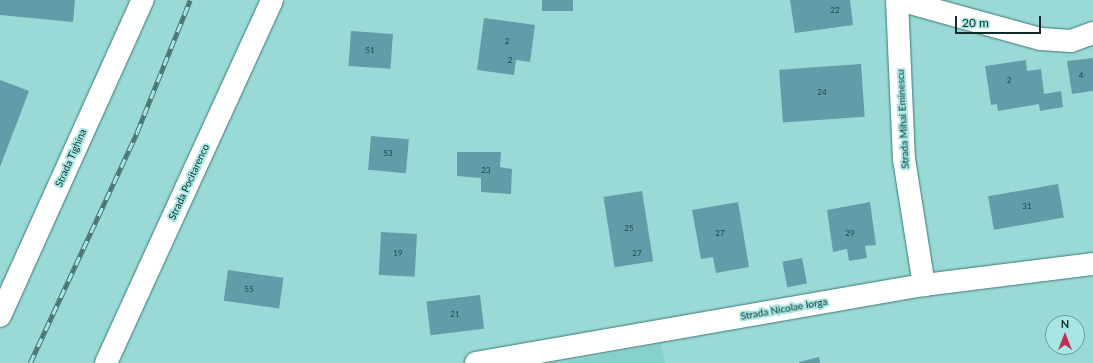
<!DOCTYPE html>
<html>
<head>
<meta charset="utf-8">
<style>
  body { margin:0 }
  #map { position:relative; width:1093px; height:363px; overflow:hidden; background:#9adad6; font-family:Lato,sans-serif }
  div>[style] { position:absolute }
  .built>* { inset:0; background:#86d1cc }
  .building>* { inset:0; background:#609da8; transform-origin:0 0 }
  .roads { filter:drop-shadow(0 0 1px #3a7975) drop-shadow(0 0 1px #3a7975) }
  .minor>* { height:22px; margin:-11px; padding:0 11px; transform-origin:11px; border-radius:11px; background:#fff }
  .tertiary>* { height:22px; margin:-11px; padding:0 11px; transform-origin:11px; border-radius:11px; background:#fff }
  .rail>* { height:4.5px; margin-top:-2.25px; transform-origin:0; background:repeating-linear-gradient(90deg,#a6e7e3 0 9px,#497471 0 18px); box-sizing:border-box; border-block:1px solid #497471 }
  span { translate:-50% -50%; white-space:nowrap; text-align:center; line-height:1.15; -webkit-text-stroke:4px #a6e7e3; paint-order:stroke }
  .number-label { font-size:8px; color:#234748 }
  .number-label span { -webkit-text-stroke-width:0 }
  .street-label { font-size:10px; color:#0f2a28 }
  .north { position:absolute; left:1045px; top:315px; width:40px; height:40px; box-sizing:border-box; background:#a6e7e3; border:1px solid #6a9b98; border-radius:50%; rotate:0deg; font-size:11px; font-weight:700; line-height:16px; text-align:center; color:#0f2a28 }
  .north::after { content:''; display:block; margin:auto; width:14px; height:18px; background:#c03056; clip-path:polygon(50% 0,100% 100%,50% 72%,0 100%) }
  .scale { position:absolute; left:955px; top:16px; width:86px; height:18px; box-sizing:border-box; border:2px solid #0f2a28; border-top:0; padding-left:5px; font-size:12px; line-height:14px; white-space:nowrap; color:#0f2a28; -webkit-text-stroke:3px #a6e7e3; paint-order:stroke }
</style>
</head>
<body>
<div id="map">
  <div class="built">
    <div style="clip-path:polygon(661px 344px,665px 363px,559px 363px)"></div>
  </div>
  <div class="building">
    <div style="clip-path:polygon(0 0,75px 0,73px 22px,0 15px)"></div>
    <div style="left:542px;top:0;width:31px;height:11px"></div>
    <div style="clip-path:polygon(790px 0,850px 0,853px 25px,795px 33px)"></div>
    <div style="clip-path:polygon(484px 18px,535px 25px,530px 62px,516px 60px,514px 75px,477px 70px)"></div>
    <div style="left:351px;top:31px;width:42px;height:35px;rotate:4deg"></div>
    <div style="clip-path:polygon(1093px 58px,1093px 91px,1072px 94px,1067px 61px)"></div>
    <div style="clip-path:polygon(1026px 60px,1027px 71px,1041px 69px,1044px 94px,1061px 91px,1063px 107px,1040px 111px,1039px 104px,998px 111px,997px 104px,991px 105px,985px 66px)"></div>
    <div style="left:861px;top:64px;width:53px;height:82px;rotate:86deg"></div>
    <div style="clip-path:polygon(0 80px,29px 91px,0 167px)"></div>
    <div style="left:371px;top:136px;width:38px;height:34px;rotate:5deg"></div>
    <div style="clip-path:polygon(457px 152px,501px 152px,500px 167px,512px 169px,511px 194px,481px 192px,481px 178px,457px 176px)"></div>
    <div style="left:1058px;top:184px;width:34px;height:71px;rotate:80deg"></div>
    <div style="left:642px;top:191px;width:71px;height:39px;rotate:81deg"></div>
    <div style="clip-path:polygon(738px 202px,749px 267px,716px 273px,713px 257px,701px 259px,692px 210px)"></div>
    <div style="clip-path:polygon(870px 202px,876px 245px,865px 246px,867px 258px,849px 261px,847px 249px,833px 252px,827px 210px)"></div>
    <div style="left:381px;top:232px;width:36px;height:43px;rotate:3deg"></div>
    <div style="left:802px;top:258px;width:26px;height:20px;rotate:79deg"></div>
    <div style="left:228px;top:270px;width:56px;height:31px;rotate:8deg"></div>
    <div style="left:480px;top:295px;width:34px;height:54px;rotate:83deg"></div>
    <div style="clip-path:polygon(819px 357px,820px 363px,799px 363px,799px 362px)"></div>
  </div>
  <div class="roads">
    <div class="minor">
      <div style="left:897px;top:0;width:159px;rotate:87.5deg"></div>
      <div style="left:904px;top:159px;width:128px;rotate:81deg"></div>
      <div style="left:899px;top:0;width:147px;rotate:15.4deg"></div>
      <div style="left:1041px;top:39px;width:30px;rotate:4deg"></div>
      <div style="left:1071px;top:41px;width:23px;rotate:-20deg"></div>
      <div style="left:0;top:316px;width:347px;rotate:-65.7deg"></div>
      <div style="left:476px;top:363px;width:455px;rotate:-9.9deg"></div>
      <div style="left:924px;top:285px;width:170px;rotate:-7.1deg"></div>
    </div>
    <div class="tertiary">
      <div style="left:106px;top:363px;width:399px;rotate:-65.4deg"></div>
    </div>
  </div>
  <div class="rail">
    <div style="left:30px;top:363px;width:255px;rotate:-65.1deg"></div>
    <div style="left:137px;top:132px;width:142px;rotate:-68.1deg"></div>
  </div>
  <div class="number-label">
    <span style="left:835px;top:11px">22</span>
    <span style="left:507px;top:42px">2</span>
    <span style="left:370px;top:51px">51</span>
    <span style="left:510px;top:61px">2</span>
    <span style="left:1081px;top:76px">4</span>
    <span style="left:1009px;top:81px">2</span>
    <span style="left:822px;top:93px">24</span>
    <span style="left:388px;top:154px">53</span>
    <span style="left:486px;top:171px">23</span>
    <span style="left:1027px;top:207px">31</span>
    <span style="left:629px;top:229px">25</span>
    <span style="left:720px;top:234px">27</span>
    <span style="left:850px;top:234px">29</span>
    <span style="left:398px;top:254px">19</span>
    <span style="left:637px;top:254px">27</span>
    <span style="left:249px;top:290px">55</span>
    <span style="left:455px;top:315px">21</span>
  </div>
  <div class="street-label">
    <span style="left:903px;top:119px;rotate:-93deg">Strada Mihai Eminescu</span>
    <span style="left:71px;top:158px;rotate:-66deg">Strada Tighina</span>
    <span style="left:189px;top:182px;rotate:-65deg">Strada Pocitarenco</span>
    <span style="left:784px;top:309px;rotate:-10deg">Strada Nicolae Iorga</span>
  </div>
  <div class="north">N</div>
  <div class="scale">20 m</div>
</div>
</body>
</html>
